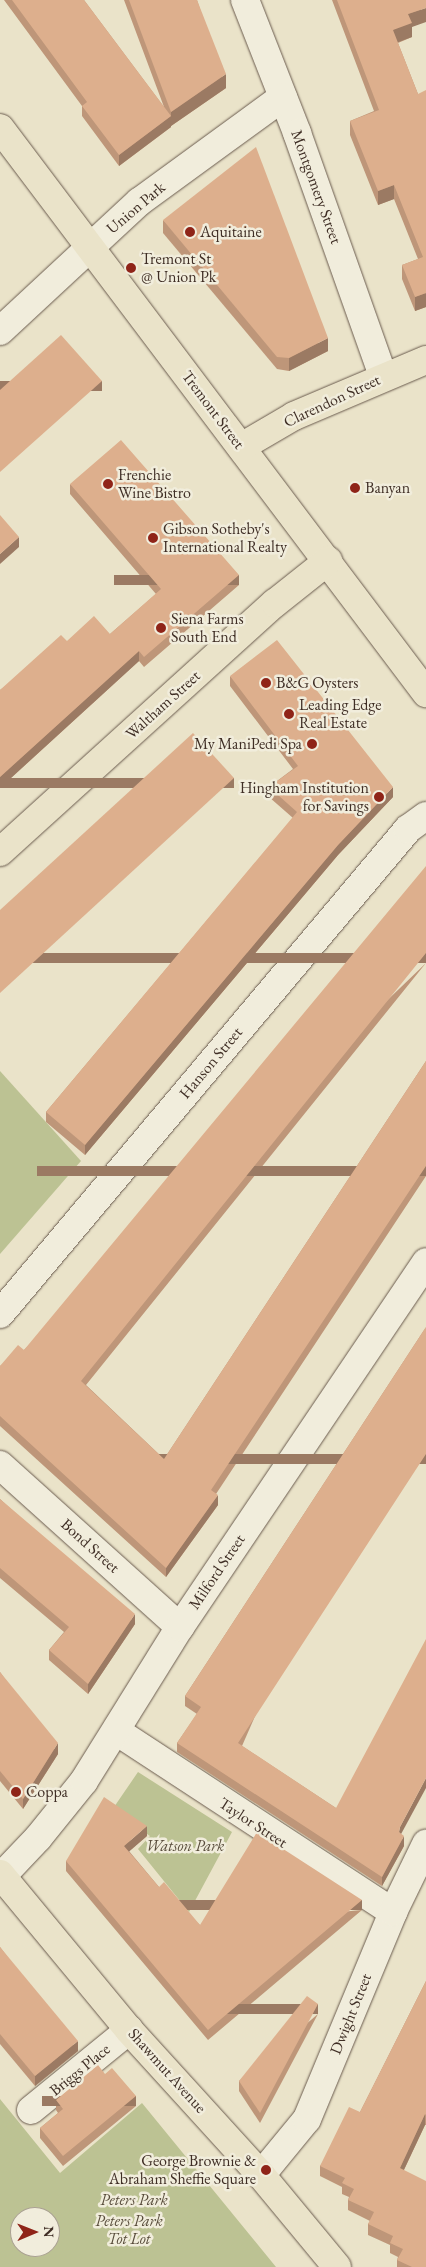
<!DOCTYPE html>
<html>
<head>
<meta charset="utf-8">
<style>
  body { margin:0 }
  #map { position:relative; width:426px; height:2267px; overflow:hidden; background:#eae3c9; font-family:"EB Garamond",serif }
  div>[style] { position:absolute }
  .green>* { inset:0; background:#bcc293 }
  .roads { filter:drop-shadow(0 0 1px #6a5b4e) drop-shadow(0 0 1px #6a5b4e) }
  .minor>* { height:28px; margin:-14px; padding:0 14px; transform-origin:14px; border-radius:14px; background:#f1eddc }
  .major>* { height:28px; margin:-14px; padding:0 14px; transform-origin:14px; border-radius:14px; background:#eae3c9 }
  .wall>* { inset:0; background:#be9679 }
  .shaded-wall>* { inset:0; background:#9b7a63; transform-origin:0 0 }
  .building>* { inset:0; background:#ddaf8d }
  .dots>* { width:14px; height:14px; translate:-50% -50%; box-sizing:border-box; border:2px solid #f1eddc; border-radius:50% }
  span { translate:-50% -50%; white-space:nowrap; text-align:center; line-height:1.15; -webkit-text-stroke:5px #f1eddc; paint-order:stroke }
  .street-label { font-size:16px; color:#3f2e25 }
  .poi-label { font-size:16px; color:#3f2e25 }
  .left { translate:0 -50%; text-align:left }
  .right { translate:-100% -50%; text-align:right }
  .park-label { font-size:16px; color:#584c3b; font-style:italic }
  .north { position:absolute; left:10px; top:2207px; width:50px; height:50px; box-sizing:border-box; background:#f1eddc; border:1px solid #aaa193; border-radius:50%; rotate:89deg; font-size:14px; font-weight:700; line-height:20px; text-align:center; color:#3f2e25 }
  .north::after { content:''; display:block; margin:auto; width:18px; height:22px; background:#8f2418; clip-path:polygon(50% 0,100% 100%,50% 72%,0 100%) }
</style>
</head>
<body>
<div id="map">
  <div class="green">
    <div style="clip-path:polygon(0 1071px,81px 1161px,0 1254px)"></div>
    <div style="clip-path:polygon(138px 1772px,232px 1832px,189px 1912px,138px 1849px,150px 1836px,112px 1810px)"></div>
    <div style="clip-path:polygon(evenodd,0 2099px,60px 2173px,142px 2103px,276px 2267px,0 2267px,0 2099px,20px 2217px,50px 2217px,50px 2247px,20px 2247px,20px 2217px)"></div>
  </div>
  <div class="roads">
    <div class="minor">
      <div style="left:245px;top:0;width:143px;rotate:68.6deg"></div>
      <div style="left:297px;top:133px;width:258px;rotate:70.5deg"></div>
      <div style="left:0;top:331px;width:190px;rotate:-42.9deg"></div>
      <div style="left:139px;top:202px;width:178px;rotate:-36.1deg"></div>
      <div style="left:0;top:1314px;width:634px;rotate:-49.93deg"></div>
      <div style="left:408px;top:829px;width:22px;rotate:-36deg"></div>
      <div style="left:0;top:1465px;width:242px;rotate:42deg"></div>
      <div style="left:116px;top:1731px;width:331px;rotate:33.2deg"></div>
      <div style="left:0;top:1878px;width:55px;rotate:-46.5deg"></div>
      <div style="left:38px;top:1838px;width:73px;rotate:-51.1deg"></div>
      <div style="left:84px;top:1781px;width:181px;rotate:-58.1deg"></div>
      <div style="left:180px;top:1627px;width:440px;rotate:-56deg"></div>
      <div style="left:31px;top:2110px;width:127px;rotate:-39.2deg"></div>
      <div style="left:261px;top:2175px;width:72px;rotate:-50.6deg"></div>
      <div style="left:307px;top:2119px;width:224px;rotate:-67.4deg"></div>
      <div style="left:393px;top:1912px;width:76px;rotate:-64.1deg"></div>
    </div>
    <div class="major">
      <div style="left:0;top:128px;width:708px;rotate:52.98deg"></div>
      <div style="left:241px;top:447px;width:61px;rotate:-30.3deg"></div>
      <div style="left:294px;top:416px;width:143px;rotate:-23deg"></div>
      <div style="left:0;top:852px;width:371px;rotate:-42.2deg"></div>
      <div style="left:275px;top:603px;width:68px;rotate:-38.4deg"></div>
      <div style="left:0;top:1874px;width:202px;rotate:50.4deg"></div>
      <div style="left:129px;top:2030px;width:196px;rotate:47.7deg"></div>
      <div style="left:261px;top:2175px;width:119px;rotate:50.4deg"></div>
    </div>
  </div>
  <div class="wall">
    <div style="clip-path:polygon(4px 0,84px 0,164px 107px,124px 0,197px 0,226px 88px,171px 126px,171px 125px,171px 127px,119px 166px,82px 116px,82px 106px)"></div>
    <div style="clip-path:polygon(332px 0,426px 0,412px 27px,412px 37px,398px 43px,418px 94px,426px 307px,415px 311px,402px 279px,402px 265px,418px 259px,394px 199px,378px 205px,350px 135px,350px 121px,374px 111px)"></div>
    <div style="clip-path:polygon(163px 220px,328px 351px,289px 371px,277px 369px,163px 233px)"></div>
    <div style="clip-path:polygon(70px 484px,239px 585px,144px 667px,139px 661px,0 788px,0 690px,67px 641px,110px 634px,156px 594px,70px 494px)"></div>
    <div style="clip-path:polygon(230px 676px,393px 797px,338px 855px,85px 1155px,46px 1122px,46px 1112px,293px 818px,269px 797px,269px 787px,293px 769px,230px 686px)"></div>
    <div style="clip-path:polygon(426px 963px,86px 1385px,164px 1459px,426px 1061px,426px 1176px,216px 1494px,218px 1505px,166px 1577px,0 1426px,0 1366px,24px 1350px)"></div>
    <div style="clip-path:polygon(426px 1327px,242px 1746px,336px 1808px,401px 1834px,404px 1846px,382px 1886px,177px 1752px,177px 1743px,197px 1714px,185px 1706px,185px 1696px)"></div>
    <div style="clip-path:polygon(0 1499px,135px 1624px,88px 1694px,49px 1660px,49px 1650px,64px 1632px,0 1578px)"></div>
    <div style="clip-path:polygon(0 1672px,58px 1754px,23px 1809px,0 1781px)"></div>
    <div style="clip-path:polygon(147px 1836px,129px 1851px,159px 1887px,200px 1925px,362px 1910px,208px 2040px,66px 1871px,66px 1861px)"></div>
    <div style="clip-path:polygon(0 1947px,78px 2051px,35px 2086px,0 2044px)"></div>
    <div style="clip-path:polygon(426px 1981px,426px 2125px,425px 2125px,404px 2170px,426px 2267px,397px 2267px,397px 2260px,398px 2257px,390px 2253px,390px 2245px,368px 2235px,368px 2224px,370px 2221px,348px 2210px,348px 2200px,349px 2197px,342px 2194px,342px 2187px,320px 2176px,320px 2166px,360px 2112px)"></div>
    <div style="clip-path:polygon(318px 2014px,260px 2123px,239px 2091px,239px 2081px)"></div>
    <div style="clip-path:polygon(105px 2074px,136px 2106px,63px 2166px,40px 2138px,40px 2128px,58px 2113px,56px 2110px,56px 2100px)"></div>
  </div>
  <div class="shaded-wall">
    <div style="clip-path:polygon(426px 8px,426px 22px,412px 27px,412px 37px,393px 44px,393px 30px,408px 14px)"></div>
    <div style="clip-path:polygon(226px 74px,226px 88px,171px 126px,171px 112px)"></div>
    <div style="clip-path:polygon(171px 116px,171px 127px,119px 166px,119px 155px)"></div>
    <div style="clip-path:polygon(394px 185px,394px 199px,378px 205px,378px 191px)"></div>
    <div style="clip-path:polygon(426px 293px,426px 307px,415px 311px,415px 297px)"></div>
    <div style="clip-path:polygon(328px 338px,328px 351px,289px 371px,289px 358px)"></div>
    <div style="left:102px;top:381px;width:10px;height:137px;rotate:90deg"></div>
    <div style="clip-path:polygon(19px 537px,19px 547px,0 564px,0 554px)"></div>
    <div style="left:239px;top:575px;width:10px;height:125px;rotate:90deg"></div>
    <div style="clip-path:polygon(139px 651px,139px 661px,0 788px,0 777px)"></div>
    <div style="left:234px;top:778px;width:10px;height:318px;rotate:90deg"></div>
    <div style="clip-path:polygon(393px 787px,393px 797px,338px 855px,85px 1155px,85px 1145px,338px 845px)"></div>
    <div style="left:426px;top:953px;width:10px;height:550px;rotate:90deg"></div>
    <div style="left:426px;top:1166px;width:10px;height:389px;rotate:90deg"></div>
    <div style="left:426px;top:1454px;width:10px;height:345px;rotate:90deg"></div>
    <div style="clip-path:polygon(218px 1495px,218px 1505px,166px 1577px,166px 1568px)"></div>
    <div style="clip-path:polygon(135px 1614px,135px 1624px,88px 1694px,88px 1684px)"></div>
    <div style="clip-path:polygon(58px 1743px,58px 1754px,23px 1809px,23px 1799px)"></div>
    <div style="clip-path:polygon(426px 1778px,426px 1788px,400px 1836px,399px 1832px,400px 1827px)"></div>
    <div style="clip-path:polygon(147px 1826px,147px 1836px,124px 1856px,124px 1846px)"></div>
    <div style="clip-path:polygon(404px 1836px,404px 1846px,382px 1886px,382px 1877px)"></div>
    <div style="left:362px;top:1900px;width:10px;height:202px;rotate:90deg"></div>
    <div style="left:318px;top:2004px;width:10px;height:123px;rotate:90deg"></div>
    <div style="clip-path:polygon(78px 2041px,78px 2051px,35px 2086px,35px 2076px)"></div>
    <div style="left:136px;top:2096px;width:10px;height:94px;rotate:90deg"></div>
    <div style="clip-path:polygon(425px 2114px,425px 2125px,400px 2178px,400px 2168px)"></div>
  </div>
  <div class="building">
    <div style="clip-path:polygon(12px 0,84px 0,171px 116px,119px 155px,82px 106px,87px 102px)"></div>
    <div style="clip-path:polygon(129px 0,197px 0,226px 74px,171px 112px)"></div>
    <div style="clip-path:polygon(337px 0,426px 0,426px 8px,408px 14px,412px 23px,393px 30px,418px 94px,426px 90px,426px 293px,415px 297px,402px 265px,423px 257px,394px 185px,378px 191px,350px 121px,379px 110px)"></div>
    <div style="clip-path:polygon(256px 147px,328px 338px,289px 358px,277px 357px,163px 220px)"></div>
    <div style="clip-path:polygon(61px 335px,102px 381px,0 472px,0 390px)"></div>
    <div style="clip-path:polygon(121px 440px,239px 575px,144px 657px,139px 651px,0 777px,0 690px,61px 635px,67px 641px,94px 616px,110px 634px,161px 589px,70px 484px)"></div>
    <div style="clip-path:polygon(0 515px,19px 537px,0 554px)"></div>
    <div style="clip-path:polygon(277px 640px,393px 787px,338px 845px,85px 1145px,46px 1112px,297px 812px,269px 787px,298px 766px,230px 676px)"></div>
    <div style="clip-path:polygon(193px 733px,234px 778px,0 993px,0 910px)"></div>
    <div style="clip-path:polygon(426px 866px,426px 953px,81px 1381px,164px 1459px,426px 1061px,426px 1166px,211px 1490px,218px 1495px,166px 1568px,0 1416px,0 1366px,18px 1345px,24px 1350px)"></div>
    <div style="clip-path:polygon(426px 1327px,426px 1454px,238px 1743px,336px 1808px,426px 1639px,426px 1778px,400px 1827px,399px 1832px,404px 1836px,382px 1877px,177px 1743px,201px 1707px,185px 1696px)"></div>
    <div style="clip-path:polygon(0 1499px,135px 1614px,88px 1684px,49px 1650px,69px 1627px,0 1568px)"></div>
    <div style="clip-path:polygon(0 1672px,58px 1743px,23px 1799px,0 1771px)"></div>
    <div style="clip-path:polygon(104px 1797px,147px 1826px,124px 1846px,159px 1887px,164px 1882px,200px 1925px,257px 1832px,362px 1900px,208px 2030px,66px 1861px)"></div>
    <div style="clip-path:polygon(0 1947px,78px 2041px,35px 2076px,0 2034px)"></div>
    <div style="clip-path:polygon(426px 1981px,426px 2115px,425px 2114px,400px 2168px,426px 2181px,426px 2267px,412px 2267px,397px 2260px,403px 2249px,390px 2243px,393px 2236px,368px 2224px,374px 2212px,348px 2200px,354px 2189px,342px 2183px,345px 2178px,320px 2166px,349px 2107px,360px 2112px)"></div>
    <div style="clip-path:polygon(307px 1996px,318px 2004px,260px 2113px,239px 2081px)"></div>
    <div style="clip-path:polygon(98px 2065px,105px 2074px,112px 2068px,136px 2096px,63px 2156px,40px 2128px,63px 2109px,56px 2100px)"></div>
  </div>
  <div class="dots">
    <div style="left:190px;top:232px;background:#8f2418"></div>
    <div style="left:131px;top:268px;background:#8f2418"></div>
    <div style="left:108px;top:484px;background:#8f2418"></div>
    <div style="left:355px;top:488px;background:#8f2418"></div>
    <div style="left:153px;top:538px;background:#8f2418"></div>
    <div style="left:161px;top:628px;background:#8f2418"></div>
    <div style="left:266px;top:683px;background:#8f2418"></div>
    <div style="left:289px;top:714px;background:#8f2418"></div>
    <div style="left:312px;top:744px;background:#8f2418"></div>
    <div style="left:379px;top:797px;background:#8f2418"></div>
    <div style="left:16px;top:1792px;background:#8f2418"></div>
    <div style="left:266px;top:2170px;background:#8f2418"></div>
  </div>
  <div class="street-label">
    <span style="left:316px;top:187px;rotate:70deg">Montgomery Street</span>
    <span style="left:136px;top:208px;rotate:-40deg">Union Park</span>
    <span style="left:332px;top:401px;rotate:-25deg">Clarendon Street</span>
    <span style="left:213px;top:410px;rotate:53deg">Tremont Street</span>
    <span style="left:163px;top:705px;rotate:-42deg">Waltham Street</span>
    <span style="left:211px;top:1063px;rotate:-50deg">Hanson Street</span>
    <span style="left:90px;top:1546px;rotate:42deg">Bond Street</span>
    <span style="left:217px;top:1572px;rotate:-56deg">Milford Street</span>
    <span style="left:253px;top:1823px;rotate:33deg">Taylor Street</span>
    <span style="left:351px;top:2014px;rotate:-68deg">Dwight Street</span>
    <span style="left:80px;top:2070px;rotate:-39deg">Briggs Place</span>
    <span style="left:167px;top:2071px;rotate:48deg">Shawmut Avenue</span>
  </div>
  <div class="poi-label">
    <span class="left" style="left:200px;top:232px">Aquitaine</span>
    <span class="left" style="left:141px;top:268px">Tremont St<br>@ Union Pk</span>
    <span class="left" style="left:118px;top:484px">Frenchie<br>Wine Bistro</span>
    <span class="left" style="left:365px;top:488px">Banyan</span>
    <span class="left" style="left:163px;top:538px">Gibson Sotheby's<br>International Realty</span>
    <span class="left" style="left:171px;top:628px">Siena Farms<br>South End</span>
    <span class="left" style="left:276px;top:683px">B&amp;G Oysters</span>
    <span class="left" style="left:299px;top:714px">Leading Edge<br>Real Estate</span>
    <span class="right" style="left:302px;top:744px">My ManiPedi Spa</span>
    <span class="right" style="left:369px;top:797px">Hingham Institution<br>for Savings</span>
    <span class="left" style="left:26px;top:1792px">Coppa</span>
    <span class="right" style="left:256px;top:2170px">George Brownie &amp;<br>Abraham Sheffie Square</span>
  </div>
  <div class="park-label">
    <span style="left:185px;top:1846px">Watson Park</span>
    <span style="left:134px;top:2200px">Peters Park</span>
    <span style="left:129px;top:2230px">Peters Park<br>Tot Lot</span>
  </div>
  <div class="north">N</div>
</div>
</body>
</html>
